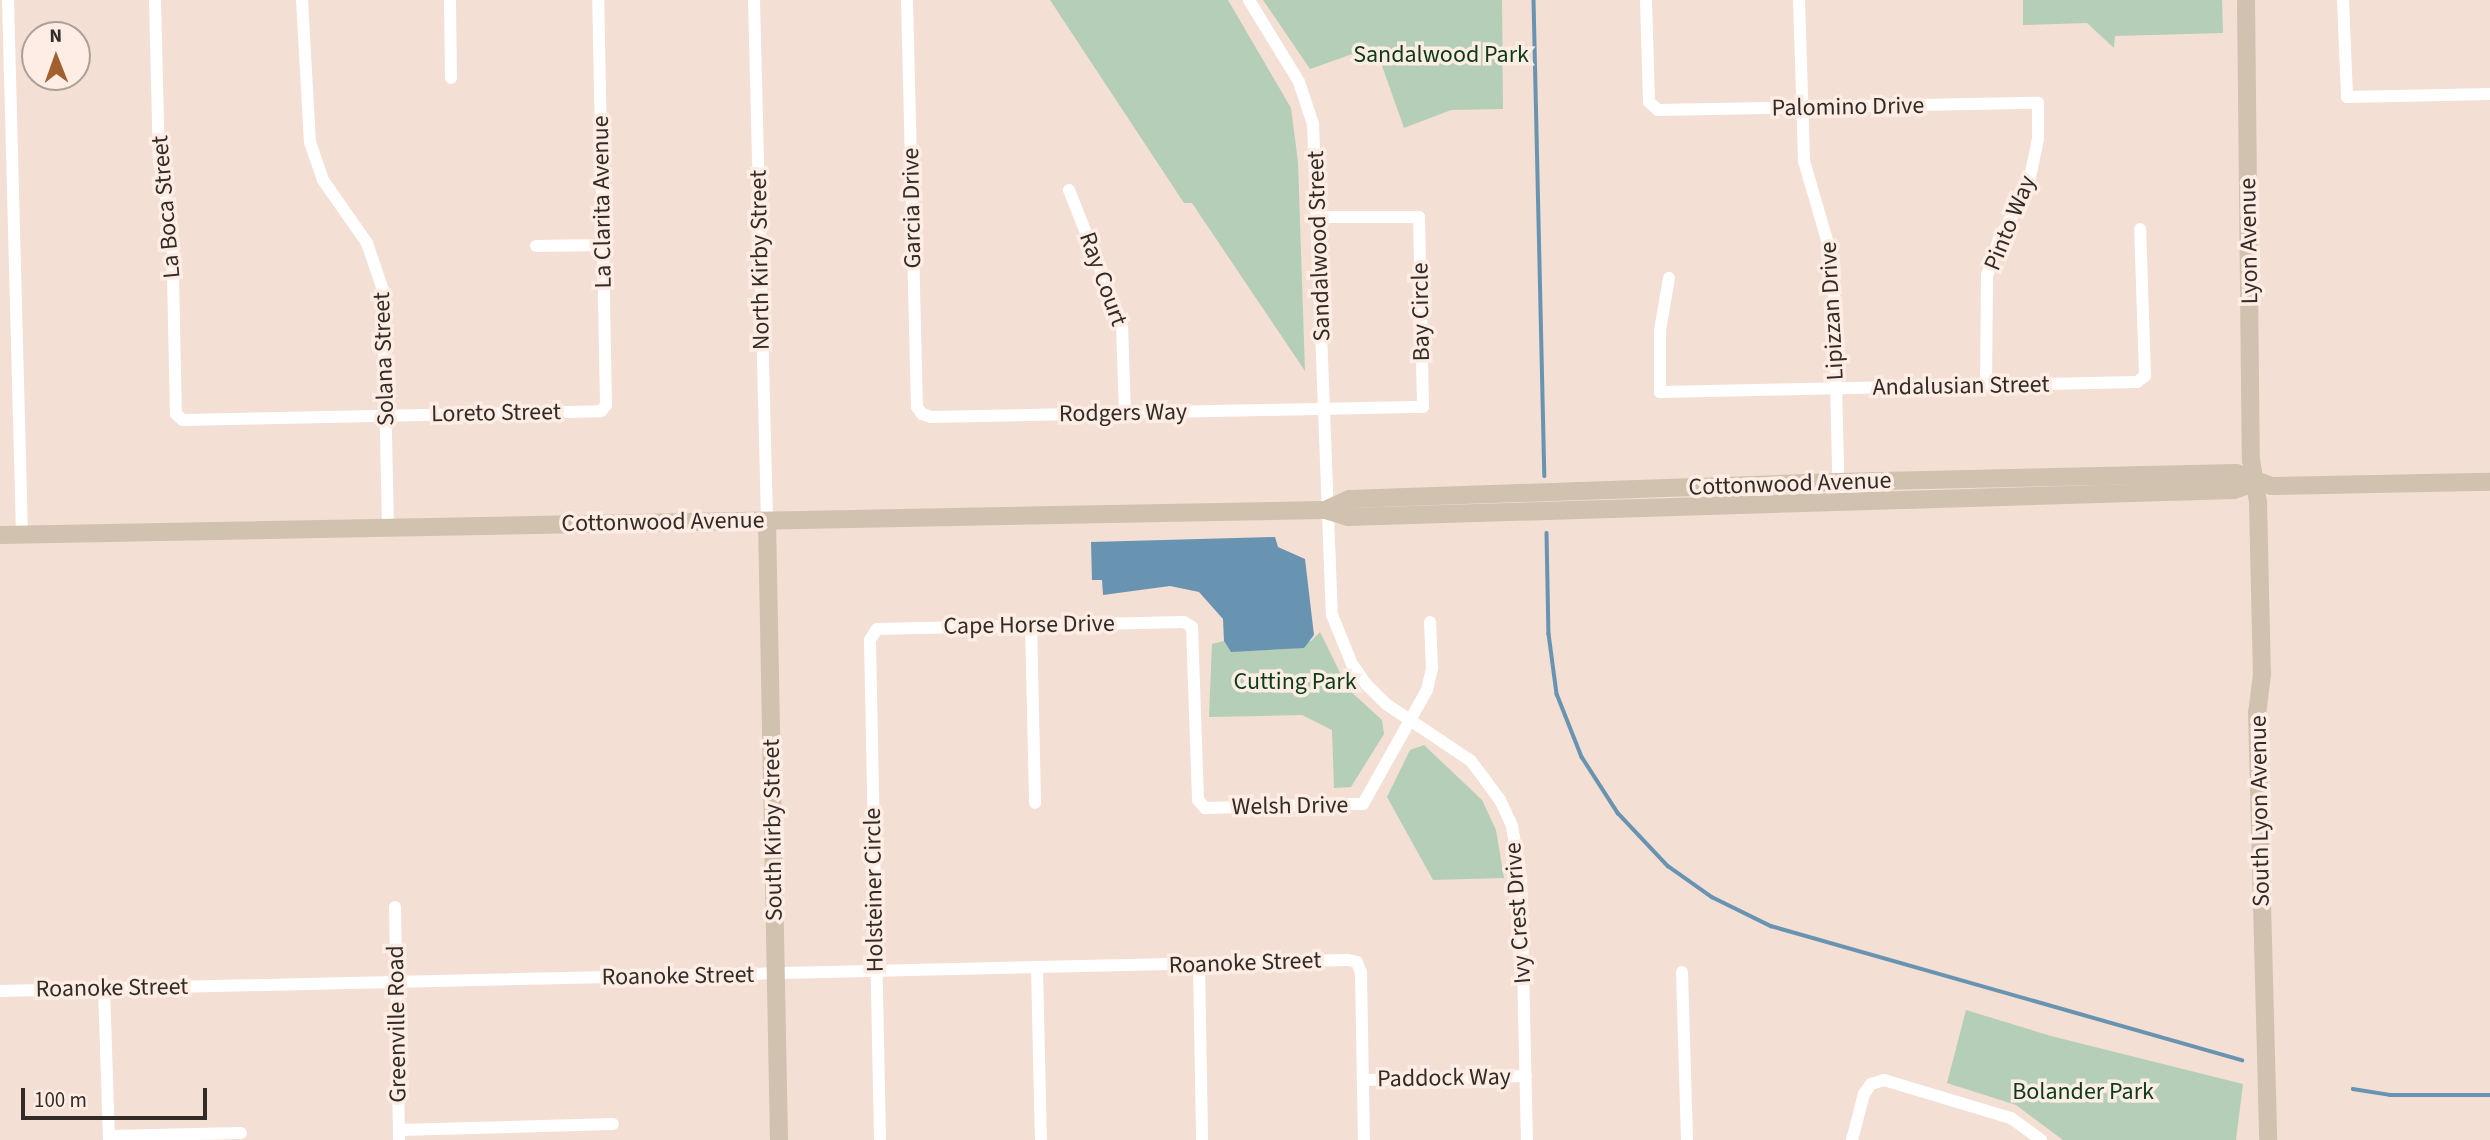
<!DOCTYPE html>
<html>
<head>
<meta charset="utf-8">
<style>
  body { margin:0 }
  #map { position:relative; width:2490px; height:1140px; overflow:hidden; background:#f3dfd4; font-family:"Source Sans 3",sans-serif }
  div>[style] { position:absolute }
  .green>* { inset:0; background:#b4ceb7 }
  .water>* { inset:0; background:#6894b2 }
  .stream>* { height:3.5px; margin:-1.75px; padding:0 1.75px; transform-origin:1.75px; border-radius:1.75px; background:#6894b2 }
  .street>* { height:12px; margin:-6px; padding:0 6px; transform-origin:6px; border-radius:6px; background:#fff }
  .secondary>* { height:18px; margin:-9px; padding:0 9px; transform-origin:9px; border-radius:9px; background:#d1c1af }
  span { translate:-50% -50%; white-space:nowrap; text-align:center; line-height:1.15; -webkit-text-stroke:7px #feede4; paint-order:stroke }
  .park-label { font-size:24px; color:#0c3b19 }
  .street-label { font-size:24px; color:#322b26 }
  .north { position:absolute; left:21px; top:21px; width:70px; height:70px; box-sizing:border-box; background:#feede4; border:2px solid #ac9f98; border-radius:50%; rotate:359deg; font-size:19px; font-weight:700; line-height:28px; text-align:center; color:#322b26 }
  .north::after { content:''; display:block; margin:auto; width:24px; height:32px; background:#a3602f; clip-path:polygon(50% 0,100% 100%,50% 72%,0 100%) }
  .scale { position:absolute; left:21px; top:1088px; width:186px; height:32px; box-sizing:border-box; border:4px solid #322b26; border-top:0; padding-left:9px; font-size:21px; line-height:24px; white-space:nowrap; color:#322b26; -webkit-text-stroke:5px #feede4; paint-order:stroke }
</style>
</head>
<body>
<div id="map">
  <div class="green">
    <div style="clip-path:polygon(1050px 0,1228px 0,1291px 108px,1298px 162px,1305px 371px,1192px 203px,1184px 203px)"></div>
    <div style="clip-path:polygon(1263px 0,1502px 0,1503px 109px,1451px 110px,1404px 128px,1375px 46px,1310px 69px)"></div>
    <div style="clip-path:polygon(2023px 0,2222px 0,2223px 33px,2115px 36px,2114px 48px,2087px 23px,2023px 25px)"></div>
    <div style="clip-path:polygon(1320px 632px,1348px 689px,1382px 720px,1384px 734px,1351px 787px,1334px 788px,1332px 730px,1302px 715px,1209px 717px,1212px 644px,1224px 641px,1231px 652px,1311px 641px)"></div>
    <div style="clip-path:polygon(1424px 745px,1482px 800px,1496px 830px,1504px 878px,1433px 880px,1387px 797px,1410px 750px)"></div>
    <div style="clip-path:polygon(1966px 1010px,2051px 1036px,2243px 1084px,2236px 1140px,2063px 1140px,2016px 1105px,1947px 1083px)"></div>
  </div>
  <div class="water">
    <div style="clip-path:polygon(1275px 537px,1278px 547px,1305px 559px,1314px 635px,1304px 648px,1231px 652px,1224px 641px,1223px 619px,1199px 592px,1170px 586px,1103px 595px,1102px 580px,1092px 580px,1091px 542px)"></div>
  </div>
  <div class="stream">
    <div style="left:1534px;top:0;width:476px;rotate:88.7deg"></div>
    <div style="left:1547px;top:533px;width:101px;rotate:88.9deg"></div>
    <div style="left:1549px;top:634px;width:61px;rotate:82.4deg"></div>
    <div style="left:1557px;top:694px;width:68px;rotate:68.4deg"></div>
    <div style="left:1582px;top:757px;width:67px;rotate:57.3deg"></div>
    <div style="left:1618px;top:813px;width:73px;rotate:46.7deg"></div>
    <div style="left:1668px;top:866px;width:54px;rotate:35.2deg"></div>
    <div style="left:1712px;top:897px;width:66px;rotate:26.2deg"></div>
    <div style="left:1771px;top:926px;width:490px;rotate:15.9deg"></div>
    <div style="left:2353px;top:1089px;width:37px;rotate:9deg"></div>
    <div style="left:2390px;top:1095px;width:100px"></div>
  </div>
  <div class="street">
    <div style="left:8px;top:0;width:535px;rotate:88.5deg"></div>
    <div style="left:155px;top:0;width:161px;rotate:88.6deg"></div>
    <div style="left:159px;top:161px;width:68px;rotate:79deg"></div>
    <div style="left:172px;top:228px;width:186px;rotate:88.8deg"></div>
    <div style="left:176px;top:414px;width:9px;rotate:41deg"></div>
    <div style="left:183px;top:420px;width:418px;rotate:-1.2deg"></div>
    <div style="left:601px;top:411px;width:8px;rotate:-50deg"></div>
    <div style="left:606px;top:405px;width:405px;rotate:-91.1deg"></div>
    <div style="left:302px;top:0;width:142px;rotate:86.8deg"></div>
    <div style="left:310px;top:142px;width:40px;rotate:71.1deg"></div>
    <div style="left:323px;top:180px;width:77px;rotate:55.1deg"></div>
    <div style="left:367px;top:243px;width:50px;rotate:71.2deg"></div>
    <div style="left:383px;top:290px;width:237px;rotate:88.8deg"></div>
    <div style="left:450px;top:0;width:78px;rotate:89.3deg"></div>
    <div style="left:754px;top:0;width:521px;rotate:88.57deg"></div>
    <div style="left:907px;top:0;width:407px;rotate:88.6deg"></div>
    <div style="left:917px;top:407px;width:9px;rotate:54deg"></div>
    <div style="left:922px;top:414px;width:9px;rotate:18deg"></div>
    <div style="left:931px;top:417px;width:492px;rotate:-1.2deg"></div>
    <div style="left:1423px;top:407px;width:190px;rotate:-91.2deg"></div>
    <div style="left:1419px;top:217px;width:99px;rotate:180deg"></div>
    <div style="left:1249px;top:0;width:96px;rotate:58.6deg"></div>
    <div style="left:1299px;top:82px;width:44px;rotate:71.6deg"></div>
    <div style="left:1313px;top:124px;width:491px;rotate:87.8deg"></div>
    <div style="left:1332px;top:615px;width:53px;rotate:67.8deg"></div>
    <div style="left:1352px;top:664px;width:24px;rotate:55deg"></div>
    <div style="left:1366px;top:684px;width:28px;rotate:45deg"></div>
    <div style="left:1386px;top:704px;width:102px;rotate:33.8deg"></div>
    <div style="left:1471px;top:761px;width:49px;rotate:53.4deg"></div>
    <div style="left:1500px;top:800px;width:29px;rotate:65deg"></div>
    <div style="left:1512px;top:826px;width:54px;rotate:80.4deg"></div>
    <div style="left:1521px;top:879px;width:261px;rotate:88.7deg"></div>
    <div style="left:1646px;top:0;width:102px;rotate:88.3deg"></div>
    <div style="left:1649px;top:102px;width:12px;rotate:42deg"></div>
    <div style="left:1658px;top:110px;width:380px;rotate:-1.1deg"></div>
    <div style="left:2038px;top:103px;width:36px;rotate:90deg"></div>
    <div style="left:2038px;top:139px;width:49px;rotate:101.8deg"></div>
    <div style="left:2028px;top:187px;width:60px;rotate:119.1deg"></div>
    <div style="left:1999px;top:239px;width:38px;rotate:108deg"></div>
    <div style="left:1987px;top:275px;width:111px;rotate:90.5deg"></div>
    <div style="left:1799px;top:0;width:161px;rotate:88.2deg"></div>
    <div style="left:1804px;top:161px;width:104px;rotate:73.8deg"></div>
    <div style="left:1833px;top:261px;width:239px;rotate:88.6deg"></div>
    <div style="left:2343px;top:0;width:97px;rotate:87.6deg"></div>
    <div style="left:2347px;top:97px;width:143px;rotate:-1.2deg"></div>
    <div style="left:1069px;top:190px;width:144px;rotate:68.4deg"></div>
    <div style="left:1122px;top:324px;width:89px;rotate:88.1deg"></div>
    <div style="left:536px;top:246px;width:67px;rotate:-0.9deg"></div>
    <div style="left:1669px;top:278px;width:53px;rotate:99.8deg"></div>
    <div style="left:1660px;top:330px;width:62px;rotate:90deg"></div>
    <div style="left:1660px;top:392px;width:477px;rotate:-1.2deg"></div>
    <div style="left:2137px;top:382px;width:10px;rotate:-37deg"></div>
    <div style="left:2145px;top:376px;width:147px;rotate:-91.9deg"></div>
    <div style="left:1031px;top:624px;width:179px;rotate:88.7deg"></div>
    <div style="left:395px;top:907px;width:233px;rotate:89deg"></div>
    <div style="left:1199px;top:964px;width:176px;rotate:89deg"></div>
    <div style="left:1037px;top:968px;width:172px;rotate:88.7deg"></div>
    <div style="left:1682px;top:972px;width:168px;rotate:88.3deg"></div>
    <div style="left:104px;top:988px;width:152px;rotate:88.1deg"></div>
    <div style="left:0;top:991px;width:1348px;rotate:-1.32deg"></div>
    <div style="left:1348px;top:960px;width:9px;rotate:13deg"></div>
    <div style="left:1357px;top:962px;width:12px;rotate:70deg"></div>
    <div style="left:1361px;top:973px;width:167px;rotate:89deg"></div>
    <div style="left:1363px;top:1080px;width:163px;rotate:-1.4deg"></div>
    <div style="left:399px;top:1130px;width:214px;rotate:-1.6deg"></div>
    <div style="left:109px;top:1136px;width:132px;rotate:-1.3deg"></div>
    <div style="left:880px;top:1140px;width:500px;rotate:-91.15deg"></div>
    <div style="left:870px;top:640px;width:13px;rotate:-58deg"></div>
    <div style="left:877px;top:629px;width:307px;rotate:-1.3deg"></div>
    <div style="left:1184px;top:622px;width:9px;rotate:32deg"></div>
    <div style="left:1192px;top:627px;width:173px;rotate:88deg"></div>
    <div style="left:1198px;top:800px;width:11px;rotate:49deg"></div>
    <div style="left:1205px;top:808px;width:158px;rotate:-1.5deg"></div>
    <div style="left:1363px;top:804px;width:131px;rotate:-60.7deg"></div>
    <div style="left:1427px;top:690px;width:23px;rotate:-77deg"></div>
    <div style="left:1432px;top:668px;width:46px;rotate:-92.5deg"></div>
    <div style="left:1852px;top:1140px;width:48px;rotate:-75.4deg"></div>
    <div style="left:1864px;top:1094px;width:12px;rotate:-55deg"></div>
    <div style="left:1871px;top:1084px;width:14px;rotate:-17deg"></div>
    <div style="left:1884px;top:1080px;width:133px;rotate:16.7deg"></div>
    <div style="left:2011px;top:1118px;width:37px;rotate:36deg"></div>
  </div>
  <div class="secondary">
    <div style="left:2246px;top:0;width:460px;rotate:89.4deg"></div>
    <div style="left:2251px;top:460px;width:43px;rotate:80.5deg"></div>
    <div style="left:2258px;top:502px;width:172px;rotate:88.7deg"></div>
    <div style="left:2262px;top:674px;width:38px;rotate:97deg"></div>
    <div style="left:2257px;top:712px;width:428px;rotate:88.5deg"></div>
    <div style="left:1325px;top:510px;width:27px;rotate:-24deg"></div>
    <div style="left:1350px;top:499px;width:488px;rotate:-2deg"></div>
    <div style="left:1838px;top:482px;width:398px;rotate:-1.3deg"></div>
    <div style="left:2236px;top:473px;width:38px;rotate:20deg"></div>
    <div style="left:2272px;top:486px;width:218px;rotate:-1.1deg"></div>
    <div style="left:767px;top:521px;width:619px;rotate:88.89deg"></div>
    <div style="left:0;top:535px;width:1325px;rotate:-1.08deg"></div>
    <div style="left:1325px;top:510px;width:24px;rotate:17deg"></div>
    <div style="left:1348px;top:517px;width:886px;rotate:-1.75deg"></div>
    <div style="left:2234px;top:490px;width:21px;rotate:-19deg"></div>
  </div>
  <div class="park-label">
    <span style="left:1441px;top:55px">Sandalwood Park</span>
    <span style="left:1295px;top:682px">Cutting Park</span>
    <span style="left:2083px;top:1092px">Bolander Park</span>
  </div>
  <div class="street-label">
    <span style="left:1848px;top:107px;rotate:-1deg">Palomino Drive</span>
    <span style="left:602px;top:202px;rotate:-91deg">La Clarita Avenue</span>
    <span style="left:166px;top:207px;rotate:-95deg">La Boca Street</span>
    <span style="left:912px;top:208px;rotate:-91deg">Garcia Drive</span>
    <span style="left:2010px;top:223px;rotate:-68deg">Pinto Way</span>
    <span style="left:2249px;top:241px;rotate:-91deg">Lyon Avenue</span>
    <span style="left:1319px;top:246px;rotate:-92deg">Sandalwood Street</span>
    <span style="left:760px;top:260px;rotate:-91deg">North Kirby Street</span>
    <span style="left:1103px;top:279px;rotate:70deg">Ray Court</span>
    <span style="left:1832px;top:311px;rotate:-93deg">Lipizzan Drive</span>
    <span style="left:1421px;top:312px;rotate:-91deg">Bay Circle</span>
    <span style="left:384px;top:359px;rotate:-92deg">Solana Street</span>
    <span style="left:1961px;top:386px;rotate:-1deg">Andalusian Street</span>
    <span style="left:496px;top:413px;rotate:-1deg">Loreto Street</span>
    <span style="left:1123px;top:413px;rotate:-1deg">Rodgers Way</span>
    <span style="left:1790px;top:484px;rotate:-2deg">Cottonwood Avenue</span>
    <span style="left:663px;top:522px;rotate:-1deg">Cottonwood Avenue</span>
    <span style="left:1029px;top:625px;rotate:-1deg">Cape Horse Drive</span>
    <span style="left:1290px;top:806px;rotate:-1deg">Welsh Drive</span>
    <span style="left:2260px;top:811px;rotate:-91deg">South Lyon Avenue</span>
    <span style="left:773px;top:830px;rotate:-91deg">South Kirby Street</span>
    <span style="left:874px;top:890px;rotate:-91deg">Holsteiner Circle</span>
    <span style="left:1518px;top:913px;rotate:-94deg">Ivy Crest Drive</span>
    <span style="left:1245px;top:963px;rotate:-2deg">Roanoke Street</span>
    <span style="left:678px;top:976px;rotate:-1deg">Roanoke Street</span>
    <span style="left:112px;top:988px;rotate:-1deg">Roanoke Street</span>
    <span style="left:397px;top:1024px;rotate:-91deg">Greenville Road</span>
    <span style="left:1444px;top:1078px;rotate:-1deg">Paddock Way</span>
  </div>
  <div class="north">N</div>
  <div class="scale">100 m</div>
</div>
</body>
</html>
